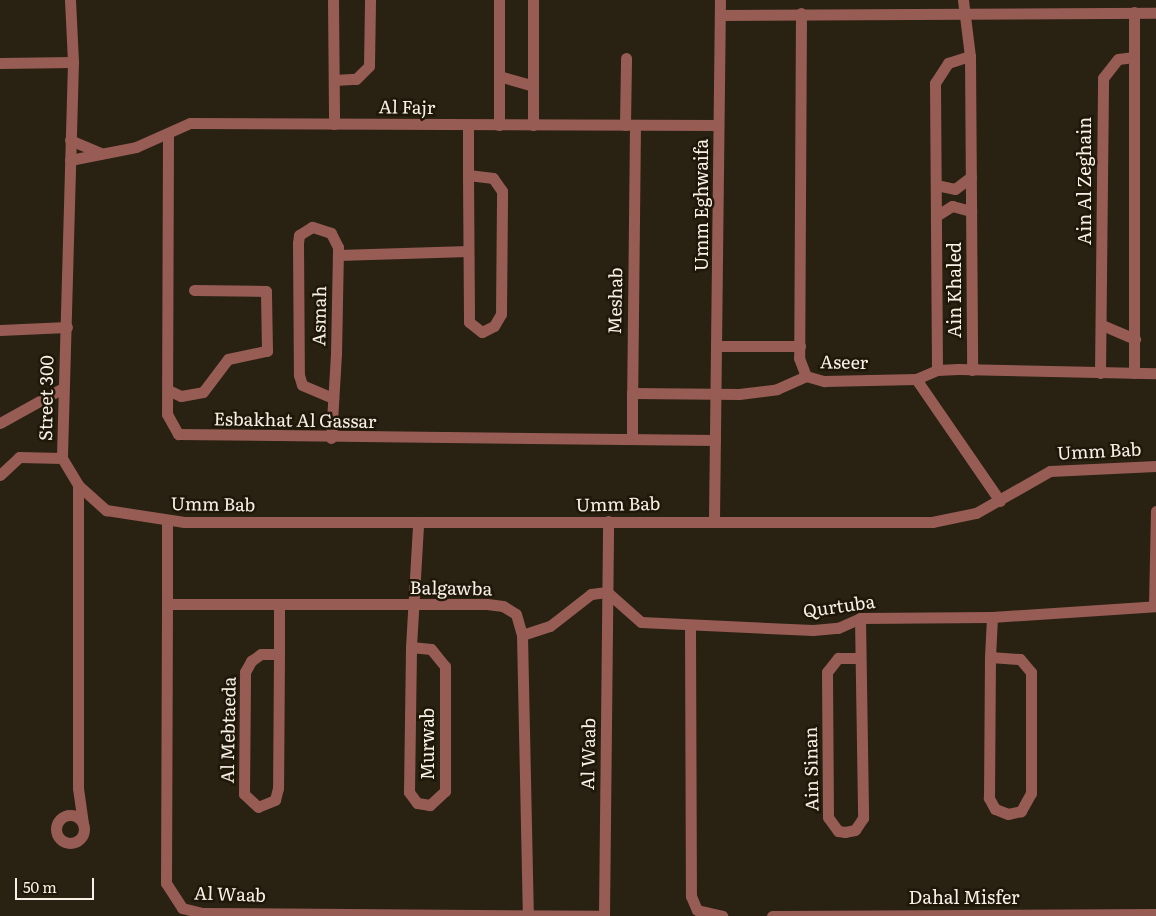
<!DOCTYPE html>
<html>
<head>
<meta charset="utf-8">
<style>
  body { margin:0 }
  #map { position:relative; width:1156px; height:916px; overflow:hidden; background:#292111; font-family:Literata,serif }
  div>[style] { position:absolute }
  .street>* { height:11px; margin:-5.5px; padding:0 5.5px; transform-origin:5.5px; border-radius:5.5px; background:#975c54 }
  .street>.ring { margin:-5.5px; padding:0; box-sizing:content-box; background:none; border:11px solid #975c54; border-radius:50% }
  span { translate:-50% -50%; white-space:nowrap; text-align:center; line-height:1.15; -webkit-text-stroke:5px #1f1708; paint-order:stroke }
  .street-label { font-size:18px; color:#f6f0e6 }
  .scale { position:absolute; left:15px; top:878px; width:79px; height:22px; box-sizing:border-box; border:2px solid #f6f0e6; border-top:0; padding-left:6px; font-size:15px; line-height:18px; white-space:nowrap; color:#f6f0e6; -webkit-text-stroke:4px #1f1708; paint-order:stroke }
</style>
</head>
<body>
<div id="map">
  <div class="street">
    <div style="left:70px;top:0;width:62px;rotate:87.2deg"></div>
    <div style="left:73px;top:62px;width:396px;rotate:91.6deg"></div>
    <div style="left:62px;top:458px;width:31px;rotate:59deg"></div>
    <div style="left:78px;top:485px;width:303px;rotate:90deg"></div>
    <div style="left:78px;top:788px;width:35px;rotate:82deg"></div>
    <div style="left:333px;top:0;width:124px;rotate:89.5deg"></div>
    <div style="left:963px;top:0;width:56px;rotate:82.9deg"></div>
    <div style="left:970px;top:56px;width:314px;rotate:89.6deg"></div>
    <div style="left:1134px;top:12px;width:361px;rotate:90deg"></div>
    <div style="left:801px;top:13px;width:345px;rotate:90.3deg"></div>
    <div style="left:799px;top:358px;width:19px;rotate:69deg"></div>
    <div style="left:806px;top:376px;width:19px;rotate:16deg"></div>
    <div style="left:824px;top:381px;width:92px;rotate:-1.2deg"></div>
    <div style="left:916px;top:379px;width:23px;rotate:-23deg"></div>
    <div style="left:937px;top:370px;width:21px;rotate:-3deg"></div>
    <div style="left:958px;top:369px;width:198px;rotate:1.2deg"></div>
    <div style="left:720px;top:15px;width:436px;rotate:-0.3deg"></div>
    <div style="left:0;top:63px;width:73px;rotate:-0.8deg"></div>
    <div style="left:499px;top:76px;width:35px;rotate:16deg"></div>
    <div style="left:334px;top:80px;width:22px;rotate:-3deg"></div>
    <div style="left:356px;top:79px;width:18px;rotate:-45deg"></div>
    <div style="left:369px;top:66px;width:66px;rotate:-89.1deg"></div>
    <div style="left:468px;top:125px;width:50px;rotate:90deg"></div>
    <div style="left:468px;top:175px;width:147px;rotate:89.6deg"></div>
    <div style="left:469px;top:322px;width:16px;rotate:38deg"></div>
    <div style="left:482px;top:332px;width:13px;rotate:-27deg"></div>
    <div style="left:494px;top:326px;width:14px;rotate:-60deg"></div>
    <div style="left:501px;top:314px;width:123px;rotate:-89.5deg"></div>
    <div style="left:502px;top:191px;width:16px;rotate:-125deg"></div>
    <div style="left:493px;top:178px;width:25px;rotate:-173deg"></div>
    <div style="left:499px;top:125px;width:125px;rotate:-90deg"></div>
    <div style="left:533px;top:125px;width:125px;rotate:-90deg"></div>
    <div style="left:625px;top:125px;width:67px;rotate:-89.1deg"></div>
    <div style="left:635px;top:125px;width:268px;rotate:90.6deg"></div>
    <div style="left:632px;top:393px;width:107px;rotate:0.5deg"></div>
    <div style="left:739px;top:394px;width:38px;rotate:-7deg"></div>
    <div style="left:777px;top:389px;width:32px;rotate:-24deg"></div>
    <div style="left:168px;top:134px;width:280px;rotate:90.2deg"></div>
    <div style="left:167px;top:414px;width:23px;rotate:61deg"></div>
    <div style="left:178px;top:434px;width:537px;rotate:0.64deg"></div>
    <div style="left:70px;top:140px;width:34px;rotate:23deg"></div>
    <div style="left:70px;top:160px;width:67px;rotate:-11.1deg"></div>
    <div style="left:136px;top:147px;width:59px;rotate:-24deg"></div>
    <div style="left:190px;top:123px;width:528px;rotate:0.22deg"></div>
    <div style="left:936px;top:185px;width:19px;rotate:12deg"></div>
    <div style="left:955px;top:189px;width:20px;rotate:-37deg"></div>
    <div style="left:936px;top:216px;width:19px;rotate:-32deg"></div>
    <div style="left:952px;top:206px;width:20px;rotate:15deg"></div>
    <div style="left:338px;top:255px;width:130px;rotate:-1.8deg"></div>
    <div style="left:1102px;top:325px;width:36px;rotate:23deg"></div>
    <div style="left:0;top:330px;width:67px;rotate:-2.6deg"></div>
    <div style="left:718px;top:346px;width:82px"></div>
    <div style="left:937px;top:370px;width:287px;rotate:-90.4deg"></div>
    <div style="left:935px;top:83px;width:24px;rotate:-57deg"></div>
    <div style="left:948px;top:63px;width:23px;rotate:-18deg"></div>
    <div style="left:1100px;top:373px;width:295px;rotate:-89.4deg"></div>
    <div style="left:1103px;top:78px;width:24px;rotate:-52deg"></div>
    <div style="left:1118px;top:59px;width:16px;rotate:-7deg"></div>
    <div style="left:916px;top:379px;width:148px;rotate:55.5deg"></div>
    <div style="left:168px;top:390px;width:14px;rotate:25deg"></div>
    <div style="left:181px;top:396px;width:22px;rotate:-10deg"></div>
    <div style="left:203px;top:392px;width:41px;rotate:-52.9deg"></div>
    <div style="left:228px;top:359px;width:40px;rotate:-12deg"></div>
    <div style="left:267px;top:351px;width:60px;rotate:-91deg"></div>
    <div style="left:266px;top:291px;width:72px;rotate:-179.2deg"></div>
    <div style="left:0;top:423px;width:72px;rotate:-29.1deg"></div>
    <div style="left:331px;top:438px;width:84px;rotate:-86.6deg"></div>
    <div style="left:336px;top:354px;width:107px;rotate:-88.9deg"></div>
    <div style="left:338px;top:247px;width:16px;rotate:-117deg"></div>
    <div style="left:331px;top:233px;width:20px;rotate:-162deg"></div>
    <div style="left:312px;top:227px;width:15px;rotate:148deg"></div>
    <div style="left:299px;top:235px;width:8px;rotate:97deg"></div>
    <div style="left:298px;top:243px;width:132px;rotate:89.6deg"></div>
    <div style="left:299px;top:375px;width:10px;rotate:73deg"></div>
    <div style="left:302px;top:385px;width:34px;rotate:23deg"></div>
    <div style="left:632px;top:439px;width:46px;rotate:-90deg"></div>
    <div style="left:0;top:475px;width:26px;rotate:-43deg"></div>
    <div style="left:19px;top:457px;width:43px;rotate:1.3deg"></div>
    <div style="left:78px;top:485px;width:38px;rotate:42deg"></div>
    <div style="left:106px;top:510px;width:79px;rotate:8.7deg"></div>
    <div style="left:184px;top:522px;width:748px"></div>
    <div style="left:932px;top:522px;width:45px;rotate:-11.6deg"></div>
    <div style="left:976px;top:513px;width:85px;rotate:-29.6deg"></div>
    <div style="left:1050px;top:471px;width:106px;rotate:-2.7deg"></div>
    <div style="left:714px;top:520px;width:520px;rotate:-89.34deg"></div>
    <div style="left:167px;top:521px;width:83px;rotate:90deg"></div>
    <div style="left:167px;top:604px;width:320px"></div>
    <div style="left:487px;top:604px;width:16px;rotate:7deg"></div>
    <div style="left:503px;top:606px;width:15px;rotate:32deg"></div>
    <div style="left:516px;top:614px;width:22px;rotate:74deg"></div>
    <div style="left:522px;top:635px;width:278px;rotate:88.8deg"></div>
    <div style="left:167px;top:604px;width:279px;rotate:90.2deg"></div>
    <div style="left:166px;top:883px;width:30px;rotate:57deg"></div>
    <div style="left:182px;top:908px;width:21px;rotate:14deg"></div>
    <div style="left:202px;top:913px;width:402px;rotate:0.4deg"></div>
    <div style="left:1154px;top:606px;width:95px;rotate:-88.8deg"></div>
    <div style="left:860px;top:618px;width:200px;rotate:89.1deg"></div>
    <div style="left:863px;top:818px;width:14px;rotate:124deg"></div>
    <div style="left:855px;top:830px;width:10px;rotate:169deg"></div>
    <div style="left:845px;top:832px;width:7px;rotate:-172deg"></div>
    <div style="left:838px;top:831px;width:17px;rotate:-126deg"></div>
    <div style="left:828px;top:817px;width:145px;rotate:-90.4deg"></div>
    <div style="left:827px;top:672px;width:18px;rotate:-52deg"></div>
    <div style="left:838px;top:658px;width:22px"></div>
    <div style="left:690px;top:626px;width:270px;rotate:89.8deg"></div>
    <div style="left:691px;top:896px;width:15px;rotate:67deg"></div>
    <div style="left:697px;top:910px;width:26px;rotate:13deg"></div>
    <div style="left:522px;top:635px;width:29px;rotate:-18deg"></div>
    <div style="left:550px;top:626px;width:52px;rotate:-38deg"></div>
    <div style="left:591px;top:594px;width:16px;rotate:-7deg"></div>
    <div style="left:607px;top:592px;width:45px;rotate:41.4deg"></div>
    <div style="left:641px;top:622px;width:172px;rotate:2.7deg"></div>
    <div style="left:813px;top:630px;width:25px;rotate:-5deg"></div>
    <div style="left:838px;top:628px;width:24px;rotate:-24deg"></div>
    <div style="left:860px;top:618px;width:132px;rotate:-0.4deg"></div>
    <div style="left:992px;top:617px;width:164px;rotate:-3.8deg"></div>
    <div style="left:411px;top:647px;width:20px;rotate:6deg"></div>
    <div style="left:431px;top:649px;width:22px;rotate:51deg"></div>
    <div style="left:445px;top:666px;width:125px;rotate:90deg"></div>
    <div style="left:445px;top:791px;width:21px;rotate:137deg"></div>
    <div style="left:430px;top:805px;width:13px;rotate:-171deg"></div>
    <div style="left:417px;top:803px;width:14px;rotate:-126deg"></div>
    <div style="left:409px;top:792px;width:145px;rotate:-89.2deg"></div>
    <div style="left:411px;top:647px;width:123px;rotate:-86.7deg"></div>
    <div style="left:261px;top:654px;width:18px"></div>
    <div style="left:279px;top:654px;width:134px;rotate:90.4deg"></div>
    <div style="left:278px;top:788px;width:12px;rotate:104deg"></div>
    <div style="left:275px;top:800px;width:18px;rotate:158deg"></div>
    <div style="left:258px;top:807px;width:19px;rotate:-137deg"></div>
    <div style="left:244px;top:794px;width:122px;rotate:-89.5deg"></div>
    <div style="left:245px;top:672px;width:13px;rotate:-61deg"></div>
    <div style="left:251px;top:661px;width:12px;rotate:-35deg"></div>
    <div style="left:279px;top:654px;width:48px;rotate:-90deg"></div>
    <div style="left:990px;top:657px;width:30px;rotate:4deg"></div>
    <div style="left:1020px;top:659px;width:17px;rotate:50deg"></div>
    <div style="left:1031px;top:672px;width:121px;rotate:90deg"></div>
    <div style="left:1031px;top:793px;width:21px;rotate:119deg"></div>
    <div style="left:1021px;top:811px;width:13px;rotate:167deg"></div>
    <div style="left:1008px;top:814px;width:14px;rotate:-159deg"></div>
    <div style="left:995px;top:809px;width:13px;rotate:-119deg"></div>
    <div style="left:989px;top:798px;width:141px;rotate:-89.6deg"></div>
    <div style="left:990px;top:657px;width:40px;rotate:-87.1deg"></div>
    <div class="ring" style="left:56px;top:815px;width:17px;height:17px"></div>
    <div style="left:604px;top:916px;width:395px;rotate:-89.4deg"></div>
    <div style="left:772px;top:916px;width:384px;rotate:-0.3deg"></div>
  </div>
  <div class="street-label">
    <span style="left:407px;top:107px;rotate:1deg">Al Fajr</span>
    <span style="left:1084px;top:181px;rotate:-90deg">Ain Al Zeghain</span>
    <span style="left:701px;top:205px;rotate:-90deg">Umm Eghwaifa</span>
    <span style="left:954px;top:290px;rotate:-90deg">Ain Khaled</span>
    <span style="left:615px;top:301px;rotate:-89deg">Meshab</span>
    <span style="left:319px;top:316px;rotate:-89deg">Asmah</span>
    <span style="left:844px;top:362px;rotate:1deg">Aseer</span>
    <span style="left:46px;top:398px;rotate:-89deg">Street 300</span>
    <span style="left:295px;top:420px;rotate:1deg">Esbakhat Al Gassar</span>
    <span style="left:1099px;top:451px;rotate:-3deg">Umm Bab</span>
    <span style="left:213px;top:504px;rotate:1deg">Umm Bab</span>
    <span style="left:618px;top:504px;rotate:-1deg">Umm Bab</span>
    <span style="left:451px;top:588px;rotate:1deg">Balgawba</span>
    <span style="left:839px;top:606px;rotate:-8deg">Qurtuba</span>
    <span style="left:228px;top:730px;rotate:-89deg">Al Mebtaeda</span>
    <span style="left:427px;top:744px;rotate:-90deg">Murwab</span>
    <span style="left:588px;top:754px;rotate:-89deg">Al Waab</span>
    <span style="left:811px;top:769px;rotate:-91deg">Ain Sinan</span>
    <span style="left:230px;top:894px;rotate:2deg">Al Waab</span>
    <span style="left:964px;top:897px">Dahal Misfer</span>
  </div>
  <div class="scale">50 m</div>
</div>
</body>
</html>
